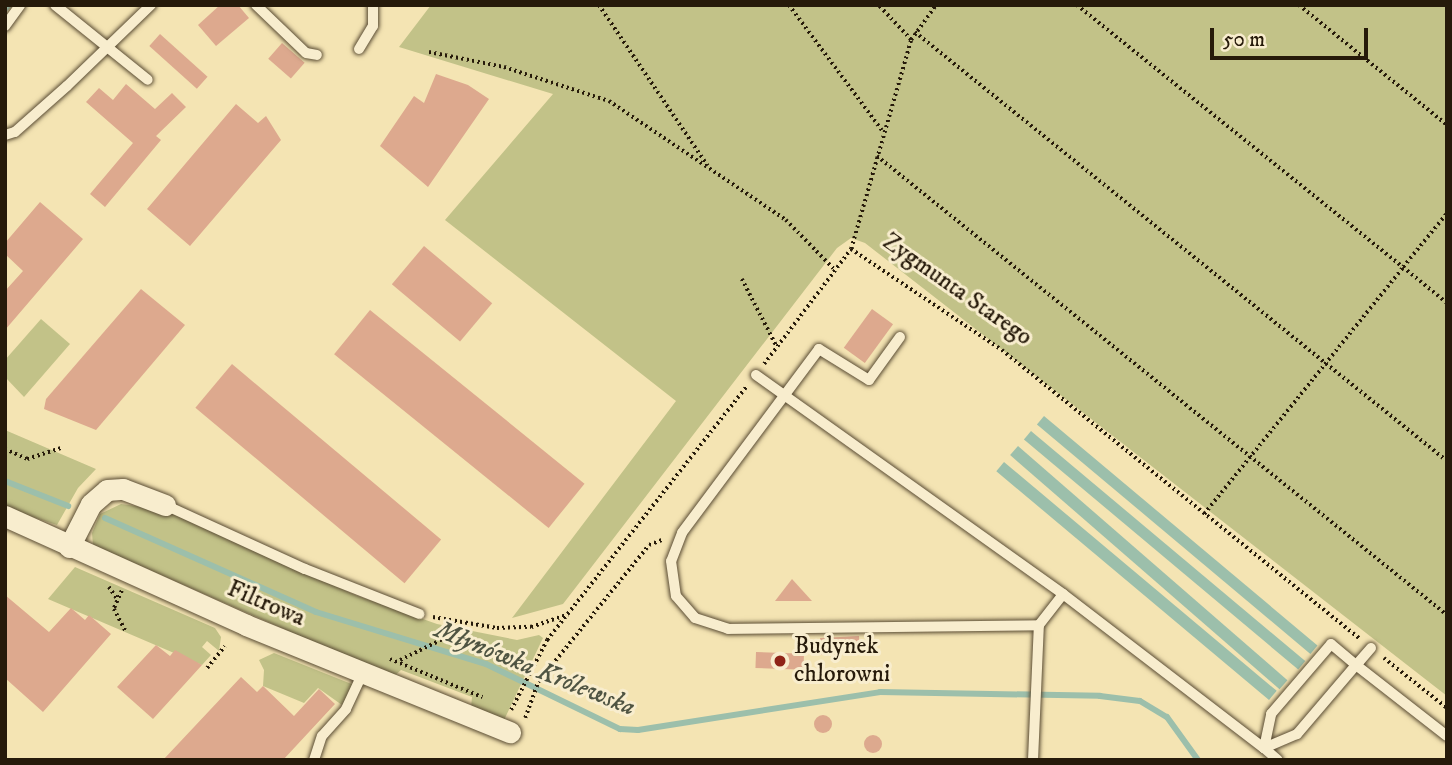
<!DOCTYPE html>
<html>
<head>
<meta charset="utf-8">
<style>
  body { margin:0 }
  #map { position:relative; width:1452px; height:765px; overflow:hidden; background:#f4e4b3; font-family:"IM FELL DW Pica",serif }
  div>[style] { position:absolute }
  .green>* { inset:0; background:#c2c288 }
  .water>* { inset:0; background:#9cbfab; transform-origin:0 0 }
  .stream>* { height:6px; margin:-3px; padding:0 3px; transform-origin:3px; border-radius:3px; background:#9cbfab }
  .building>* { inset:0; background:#dda98e; transform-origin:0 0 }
  .round { border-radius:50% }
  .path>* { height:3.5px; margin-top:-1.75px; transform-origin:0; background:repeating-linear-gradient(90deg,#261a0a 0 2px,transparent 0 5.5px) }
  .roads { filter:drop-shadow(0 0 2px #5a4c34) drop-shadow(0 0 2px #5a4c34) }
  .service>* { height:10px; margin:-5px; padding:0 5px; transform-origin:5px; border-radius:5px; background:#f8edce }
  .minor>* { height:21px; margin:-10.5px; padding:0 10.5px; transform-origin:10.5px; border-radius:10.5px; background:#f8edce }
  .dots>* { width:19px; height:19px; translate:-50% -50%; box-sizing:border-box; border:4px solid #f8edce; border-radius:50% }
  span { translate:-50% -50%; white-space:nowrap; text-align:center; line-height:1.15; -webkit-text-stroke:6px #f8edce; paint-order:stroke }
  .street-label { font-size:24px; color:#261a0a }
  .poi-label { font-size:24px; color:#261a0a }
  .left { translate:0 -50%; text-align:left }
  .water-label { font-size:26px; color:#4f5442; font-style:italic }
  .frame { position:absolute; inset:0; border:7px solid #261a0a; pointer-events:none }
  .scale { position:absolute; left:1210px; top:28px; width:158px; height:32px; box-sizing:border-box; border:4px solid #261a0a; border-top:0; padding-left:9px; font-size:21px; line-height:24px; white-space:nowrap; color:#261a0a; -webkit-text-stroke:5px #f8edce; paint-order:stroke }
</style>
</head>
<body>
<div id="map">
  <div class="green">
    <div style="clip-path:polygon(431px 5px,1447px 5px,1447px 696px,865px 243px,851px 238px,837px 248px,563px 604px,512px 618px,676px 401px,445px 220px,553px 94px,399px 47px)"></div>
    <div style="clip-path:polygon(41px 319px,70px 344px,24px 397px,5px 377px,5px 360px)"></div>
    <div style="clip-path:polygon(5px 430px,96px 469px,78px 488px,57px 525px,5px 508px)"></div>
    <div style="clip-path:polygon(121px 504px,165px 510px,355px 595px,437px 624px,517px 640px,539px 635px,543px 638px,504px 720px,471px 707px,472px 697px,401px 670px,393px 677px,93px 545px,92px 533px,100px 514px)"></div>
    <div style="clip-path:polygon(75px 567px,215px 628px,221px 637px,219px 651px,207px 641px,202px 647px,211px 655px,202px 665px,48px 599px)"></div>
    <div style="clip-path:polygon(274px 653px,354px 685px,342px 705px,318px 688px,304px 703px,263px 686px,264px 670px,259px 660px)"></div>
  </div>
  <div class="water">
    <div style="left:1044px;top:416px;width:357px;height:11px;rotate:40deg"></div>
    <div style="left:1031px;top:431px;width:358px;height:11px;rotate:40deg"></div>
    <div style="left:1018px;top:446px;width:357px;height:12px;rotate:41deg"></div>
    <div style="left:1004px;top:462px;width:356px;height:12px;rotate:40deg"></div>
  </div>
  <div class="stream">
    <div style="left:5px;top:9px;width:6px;rotate:-45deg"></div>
    <div style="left:5px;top:481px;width:68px;rotate:21.6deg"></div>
    <div style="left:105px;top:518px;width:231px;rotate:24deg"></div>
    <div style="left:316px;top:612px;width:178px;rotate:17deg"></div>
    <div style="left:486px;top:664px;width:149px;rotate:25.9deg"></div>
    <div style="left:620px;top:729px;width:18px;rotate:3deg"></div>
    <div style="left:638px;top:730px;width:245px;rotate:-8.9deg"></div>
    <div style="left:880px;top:692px;width:220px;rotate:1deg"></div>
    <div style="left:1100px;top:696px;width:40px;rotate:7.1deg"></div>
    <div style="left:1140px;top:701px;width:31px;rotate:31deg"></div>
    <div style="left:1167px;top:717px;width:53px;rotate:54.2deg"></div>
  </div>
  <div class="building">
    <div style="clip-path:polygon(220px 5px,238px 5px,249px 18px,216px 46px,198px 25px)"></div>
    <div style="left:160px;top:34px;width:64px;height:16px;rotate:42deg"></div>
    <div style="left:282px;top:43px;width:30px;height:21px;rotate:41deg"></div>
    <div style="clip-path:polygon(436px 74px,468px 85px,489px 99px,428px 187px,380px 146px,414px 96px,424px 103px)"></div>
    <div style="clip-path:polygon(126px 84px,155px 109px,172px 93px,186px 107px,156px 136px,161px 140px,105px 207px,90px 194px,133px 143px,86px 102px,99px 88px,113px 100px)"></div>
    <div style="clip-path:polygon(236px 104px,258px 123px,266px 116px,281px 140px,190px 246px,147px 209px)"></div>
    <div style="clip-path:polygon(40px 202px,83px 239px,5px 330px,5px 291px,23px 271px,5px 254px,5px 243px)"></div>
    <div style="left:424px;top:246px;width:89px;height:50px;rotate:40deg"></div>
    <div style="clip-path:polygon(141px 289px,185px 325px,96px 430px,44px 409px,46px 399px)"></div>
    <div style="left:872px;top:309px;width:26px;height:48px;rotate:36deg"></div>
    <div style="left:370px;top:310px;width:276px;height:57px;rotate:39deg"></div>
    <div style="left:232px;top:364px;width:273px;height:57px;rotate:40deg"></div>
    <div style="clip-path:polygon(792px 579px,812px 601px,775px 601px)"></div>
    <div style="clip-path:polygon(5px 595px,49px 632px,71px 608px,85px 620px,89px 615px,111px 634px,43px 712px,5px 678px)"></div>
    <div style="left:859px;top:636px;width:17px;height:39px;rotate:87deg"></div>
    <div style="clip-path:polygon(156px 645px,170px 656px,175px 650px,202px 665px,153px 719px,117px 687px)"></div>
    <div style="left:756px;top:652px;width:48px;height:16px;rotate:2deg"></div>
    <div style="clip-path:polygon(241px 677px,257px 692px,263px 686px,294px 716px,319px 689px,335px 704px,283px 760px,163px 760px)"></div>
    <div class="round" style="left:814px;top:715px;width:18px;height:18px"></div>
    <div class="round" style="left:864px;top:735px;width:18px;height:18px"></div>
  </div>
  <div class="path">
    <div style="left:599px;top:5px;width:194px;rotate:55.9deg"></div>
    <div style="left:789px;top:5px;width:156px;rotate:53.4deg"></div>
    <div style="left:1077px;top:5px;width:418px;rotate:38.8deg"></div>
    <div style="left:1403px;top:267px;width:70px;rotate:-50.8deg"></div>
    <div style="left:1299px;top:5px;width:191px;rotate:39deg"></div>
    <div style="left:915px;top:32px;width:683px;rotate:38.88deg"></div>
    <div style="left:911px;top:40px;width:43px;rotate:-54.5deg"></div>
    <div style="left:429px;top:52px;width:76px;rotate:11.3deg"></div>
    <div style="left:504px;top:67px;width:110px;rotate:17.9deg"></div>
    <div style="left:609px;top:101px;width:213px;rotate:33.9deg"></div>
    <div style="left:786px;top:220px;width:69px;rotate:45.6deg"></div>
    <div style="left:877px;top:156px;width:732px;rotate:38.84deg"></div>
    <div style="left:851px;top:249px;width:217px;rotate:-74deg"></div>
    <div style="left:911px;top:40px;width:48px;rotate:-133.3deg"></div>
    <div style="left:742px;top:279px;width:76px;rotate:62.8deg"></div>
    <div style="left:764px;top:364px;width:144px;rotate:-52.9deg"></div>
    <div style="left:851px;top:249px;width:182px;rotate:33.8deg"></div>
    <div style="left:1002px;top:350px;width:459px;rotate:38.9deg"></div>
    <div style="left:5px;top:449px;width:24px;rotate:24deg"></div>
    <div style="left:27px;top:459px;width:36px;rotate:-18deg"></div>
    <div style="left:1204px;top:514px;width:317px;rotate:-51.1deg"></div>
    <div style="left:1403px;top:267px;width:57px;rotate:39.3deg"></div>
    <div style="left:109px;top:587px;width:16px;rotate:55deg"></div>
    <div style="left:122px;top:591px;width:20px;rotate:114deg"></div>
    <div style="left:114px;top:609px;width:27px;rotate:62deg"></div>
    <div style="left:433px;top:617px;width:65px;rotate:9.8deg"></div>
    <div style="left:497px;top:628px;width:34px;rotate:-2deg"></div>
    <div style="left:531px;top:627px;width:39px;rotate:-19deg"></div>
    <div style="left:1384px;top:658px;width:80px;rotate:38.4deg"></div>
    <div style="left:390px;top:659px;width:100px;rotate:22.4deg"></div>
    <div style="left:400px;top:660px;width:72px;rotate:-26.2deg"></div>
    <div style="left:207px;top:668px;width:28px;rotate:-51deg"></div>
    <div style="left:511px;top:710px;width:79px;rotate:-62.8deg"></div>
    <div style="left:547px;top:640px;width:323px;rotate:-51.8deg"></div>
    <div style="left:525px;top:718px;width:38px;rotate:-70deg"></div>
    <div style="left:538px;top:682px;width:176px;rotate:-51deg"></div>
    <div style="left:649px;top:545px;width:14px;rotate:-21deg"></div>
  </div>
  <div class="roads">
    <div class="service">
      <div style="left:55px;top:5px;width:119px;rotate:38.9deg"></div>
      <div style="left:256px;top:5px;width:69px;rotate:43.8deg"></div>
      <div style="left:306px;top:53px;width:11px;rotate:10deg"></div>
      <div style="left:5px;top:26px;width:26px;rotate:-54deg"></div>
      <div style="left:359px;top:49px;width:27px;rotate:-59deg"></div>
      <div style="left:373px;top:26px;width:21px;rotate:-90deg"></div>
      <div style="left:5px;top:135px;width:10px;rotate:-17deg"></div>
      <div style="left:15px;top:132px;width:69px;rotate:-41.5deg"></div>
      <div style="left:67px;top:86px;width:117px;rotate:-44deg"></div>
      <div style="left:900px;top:337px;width:53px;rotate:125.8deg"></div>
      <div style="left:869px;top:380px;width:59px;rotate:-148.2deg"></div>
      <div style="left:819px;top:349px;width:229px;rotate:126.7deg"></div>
      <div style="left:682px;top:533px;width:30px;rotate:111deg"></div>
      <div style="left:671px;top:561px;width:35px;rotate:82deg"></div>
      <div style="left:676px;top:596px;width:29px;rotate:49deg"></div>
      <div style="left:695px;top:618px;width:35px;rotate:18deg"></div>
      <div style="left:728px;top:629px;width:311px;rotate:-0.7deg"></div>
      <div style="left:1039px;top:625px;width:39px;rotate:-52deg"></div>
      <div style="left:756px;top:375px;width:377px;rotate:35.5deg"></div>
      <div style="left:1063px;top:594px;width:253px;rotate:37.5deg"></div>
      <div style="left:1264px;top:748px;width:35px;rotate:-78deg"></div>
      <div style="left:1271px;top:714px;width:92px;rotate:-49.4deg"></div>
      <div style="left:1331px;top:644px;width:33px;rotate:40deg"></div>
      <div style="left:1356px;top:665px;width:91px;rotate:130.5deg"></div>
      <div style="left:1297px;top:734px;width:36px;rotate:157deg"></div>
      <div style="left:1264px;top:748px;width:18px;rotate:41deg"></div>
      <div style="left:165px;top:505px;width:154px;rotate:24.6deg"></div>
      <div style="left:305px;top:569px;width:123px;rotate:21.5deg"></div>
      <div style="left:1371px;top:648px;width:23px;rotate:131deg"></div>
      <div style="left:1356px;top:665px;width:115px;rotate:38deg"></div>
      <div style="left:314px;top:760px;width:25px;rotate:-72deg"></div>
      <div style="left:322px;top:736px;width:36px;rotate:-48deg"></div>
      <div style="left:346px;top:709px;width:40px;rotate:-65deg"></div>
      <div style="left:1033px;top:760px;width:135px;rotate:-87.5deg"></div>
    </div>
    <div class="minor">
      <div style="left:5px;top:516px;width:265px;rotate:24.3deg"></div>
      <div style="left:246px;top:625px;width:285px;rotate:22.1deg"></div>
      <div style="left:69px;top:547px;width:48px;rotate:-62.9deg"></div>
      <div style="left:91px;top:504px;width:21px;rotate:-41deg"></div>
      <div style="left:107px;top:490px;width:16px;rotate:-4deg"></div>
      <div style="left:123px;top:489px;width:45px;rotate:20.9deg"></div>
    </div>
  </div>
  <div class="dots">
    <div style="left:780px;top:661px;background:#8f2418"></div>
  </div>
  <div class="street-label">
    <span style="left:957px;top:290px;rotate:35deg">Zygmunta Starego</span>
    <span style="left:266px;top:604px;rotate:23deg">Filtrowa</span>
  </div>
  <div class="poi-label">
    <span class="left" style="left:794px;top:661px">Budynek<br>chlorowni</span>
  </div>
  <div class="water-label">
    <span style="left:535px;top:669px;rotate:22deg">Młynówka Królewska</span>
  </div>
  <div class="frame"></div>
  <div class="scale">50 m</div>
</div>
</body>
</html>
